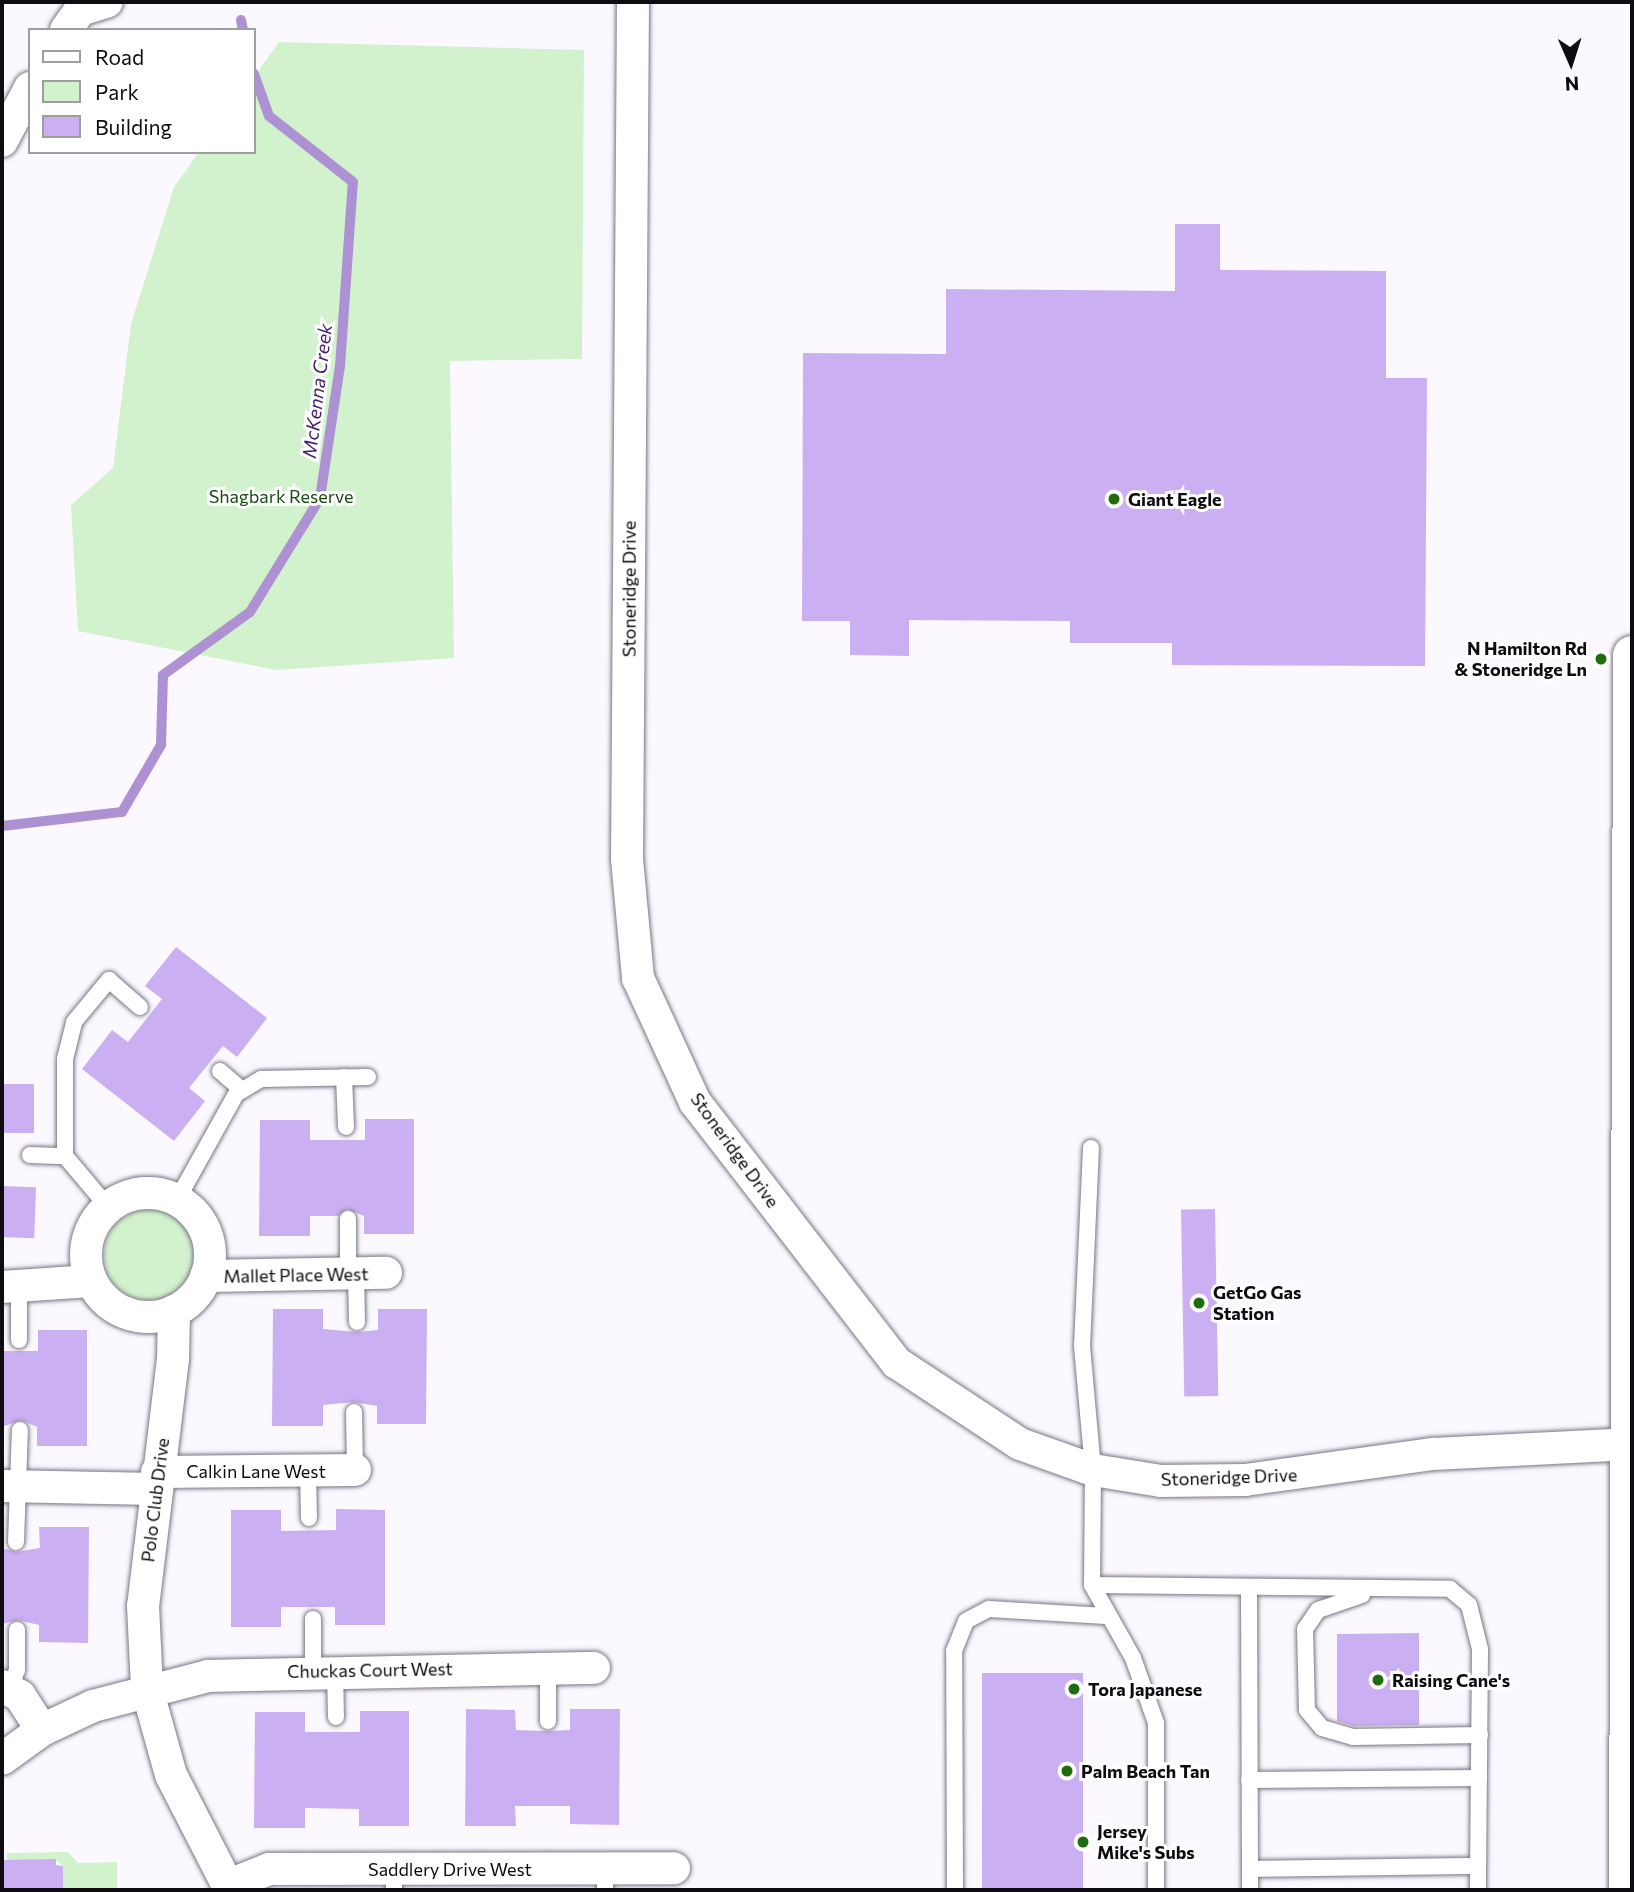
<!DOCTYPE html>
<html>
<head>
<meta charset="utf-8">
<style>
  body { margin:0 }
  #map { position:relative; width:1634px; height:1892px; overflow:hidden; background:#fbf9ff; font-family:Commissioner,sans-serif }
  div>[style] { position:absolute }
  .green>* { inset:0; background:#d1f2cc }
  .round { border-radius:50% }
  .stream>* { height:10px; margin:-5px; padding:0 5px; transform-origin:5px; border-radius:5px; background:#ad91d3 }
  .building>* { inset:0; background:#cbaff3; transform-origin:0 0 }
  .roads { filter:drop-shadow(0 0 2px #7b7682) drop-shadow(0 0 2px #7b7682) }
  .service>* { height:16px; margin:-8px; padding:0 8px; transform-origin:8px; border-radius:8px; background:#fff }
  .minor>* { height:32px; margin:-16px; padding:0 16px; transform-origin:16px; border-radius:16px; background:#fff }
  .minor>.ring { margin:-16px; padding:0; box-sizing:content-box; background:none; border:32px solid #fff; border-radius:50% }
  .primary>* { height:38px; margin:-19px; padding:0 19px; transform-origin:19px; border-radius:19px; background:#fff }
  .dots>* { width:19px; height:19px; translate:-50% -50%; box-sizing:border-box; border:4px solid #fff; border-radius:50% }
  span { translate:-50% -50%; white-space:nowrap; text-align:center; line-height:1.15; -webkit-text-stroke:6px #fff; paint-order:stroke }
  .park-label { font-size:18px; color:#194b12 }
  .poi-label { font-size:18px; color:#0e0c10; font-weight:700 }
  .left { translate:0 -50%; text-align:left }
  .right { translate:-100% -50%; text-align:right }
  .street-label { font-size:18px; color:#0e0c10 }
  .water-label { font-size:19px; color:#431c69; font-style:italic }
  .frame { position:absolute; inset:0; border:4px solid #0e0c10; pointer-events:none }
  .legend { position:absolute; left:28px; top:28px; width:228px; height:126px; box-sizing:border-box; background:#fff; border:2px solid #9f9e9f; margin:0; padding:9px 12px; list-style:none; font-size:21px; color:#0e0c10 }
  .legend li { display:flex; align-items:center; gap:14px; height:35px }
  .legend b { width:35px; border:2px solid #9f9e9f }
  .north { position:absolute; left:1536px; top:28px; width:70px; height:70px; -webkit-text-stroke:5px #fff; paint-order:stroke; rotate:177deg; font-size:19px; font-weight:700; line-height:28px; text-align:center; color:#0e0c10 }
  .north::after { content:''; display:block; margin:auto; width:24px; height:32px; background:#0e0c10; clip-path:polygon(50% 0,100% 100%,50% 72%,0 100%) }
</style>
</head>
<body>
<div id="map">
  <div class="green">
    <div style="clip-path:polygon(279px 42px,584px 50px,582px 359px,450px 361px,454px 658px,276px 670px,78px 631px,71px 505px,113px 468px,131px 324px,174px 187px,199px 152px,254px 152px,254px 77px)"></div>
    <div class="round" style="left:104px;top:1210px;width:90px;height:90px"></div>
    <div style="clip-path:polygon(68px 1852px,78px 1863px,117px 1862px,117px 1890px,63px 1890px,63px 1866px,56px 1860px,7px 1860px,7px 1853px)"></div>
  </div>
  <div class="stream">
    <div style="left:241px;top:20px;width:10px;rotate:79deg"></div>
    <div style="left:2px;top:826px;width:121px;rotate:-6.7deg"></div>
    <div style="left:122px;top:812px;width:78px;rotate:-59.8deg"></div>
    <div style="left:161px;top:745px;width:70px;rotate:-88.4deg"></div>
    <div style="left:163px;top:675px;width:107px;rotate:-35.9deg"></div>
    <div style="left:250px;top:612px;width:134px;rotate:-58.4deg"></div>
    <div style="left:320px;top:498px;width:134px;rotate:-81.4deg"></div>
    <div style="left:340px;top:366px;width:184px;rotate:-86deg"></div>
    <div style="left:353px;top:182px;width:107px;rotate:-141.8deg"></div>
    <div style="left:269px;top:116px;width:45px;rotate:-109.7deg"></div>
  </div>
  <div class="building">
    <div style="clip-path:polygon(1175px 224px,1220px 224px,1220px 270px,1386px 271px,1386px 378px,1427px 378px,1425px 666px,1172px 665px,1172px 643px,1070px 643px,1070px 621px,909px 620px,909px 656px,850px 655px,850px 621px,802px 621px,803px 353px,946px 354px,946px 289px,1175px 291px)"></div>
    <div style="clip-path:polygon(176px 947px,267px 1018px,237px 1057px,223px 1046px,189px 1088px,205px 1101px,174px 1141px,82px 1069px,112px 1030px,128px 1042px,162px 999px,145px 986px)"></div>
    <div style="left:2px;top:1084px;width:32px;height:49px"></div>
    <div style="clip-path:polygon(365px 1119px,414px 1119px,414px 1234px,364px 1234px,364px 1216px,347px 1209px,338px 1216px,310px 1216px,310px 1236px,259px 1236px,260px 1120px,310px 1120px,310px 1140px,365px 1140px)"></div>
    <div style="left:2px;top:1186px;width:34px;height:51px;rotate:2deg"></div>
    <div style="left:1215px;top:1209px;width:187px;height:34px;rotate:89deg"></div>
    <div style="clip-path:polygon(273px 1309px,323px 1309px,323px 1329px,357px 1332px,378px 1330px,378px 1309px,427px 1309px,426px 1424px,377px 1424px,377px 1406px,354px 1402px,323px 1405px,323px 1426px,272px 1426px)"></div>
    <div style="clip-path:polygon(38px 1330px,87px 1330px,87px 1446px,37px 1446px,37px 1427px,21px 1420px,2px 1427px,2px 1351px,38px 1351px)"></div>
    <div style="clip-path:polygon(336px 1509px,385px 1510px,385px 1625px,335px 1625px,335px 1607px,281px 1607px,281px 1627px,231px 1627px,231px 1510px,281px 1510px,281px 1531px,336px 1530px)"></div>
    <div style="clip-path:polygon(39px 1527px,89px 1527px,88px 1643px,39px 1642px,39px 1625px,18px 1620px,2px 1624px,2px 1548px,16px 1552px,40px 1548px)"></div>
    <div style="clip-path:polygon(1419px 1633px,1419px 1725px,1354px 1726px,1337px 1721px,1337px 1634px)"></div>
    <div style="left:982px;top:1673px;width:101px;height:217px"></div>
    <div style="clip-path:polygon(466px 1709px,515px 1710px,516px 1730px,547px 1731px,570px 1730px,570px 1709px,620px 1709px,619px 1825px,570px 1824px,570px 1806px,515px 1806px,516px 1826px,465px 1826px)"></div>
    <div style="clip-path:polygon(360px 1711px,409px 1711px,409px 1826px,359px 1826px,359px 1809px,305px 1808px,305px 1828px,254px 1828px,255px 1712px,305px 1712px,305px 1732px,360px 1732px)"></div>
    <div style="clip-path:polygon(56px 1859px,56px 1865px,63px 1866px,63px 1890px,2px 1890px,2px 1860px)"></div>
  </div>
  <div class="roads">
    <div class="service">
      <div style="left:220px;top:1071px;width:29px;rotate:41deg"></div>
      <div style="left:344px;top:1077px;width:50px;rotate:87.7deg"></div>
      <div style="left:1091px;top:1148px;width:198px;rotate:92.6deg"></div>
      <div style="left:1082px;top:1346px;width:124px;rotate:84.9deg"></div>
      <div style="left:1093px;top:1470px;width:115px;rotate:90.5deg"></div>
      <div style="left:1092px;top:1585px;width:84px;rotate:60.7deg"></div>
      <div style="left:1133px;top:1658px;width:69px;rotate:70.5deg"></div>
      <div style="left:1156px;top:1723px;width:167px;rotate:90deg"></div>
      <div style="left:30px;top:1155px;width:35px;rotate:2deg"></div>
      <div style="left:65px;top:1156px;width:67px;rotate:49.9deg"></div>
      <div style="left:65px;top:1156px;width:97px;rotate:-90deg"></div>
      <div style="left:65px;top:1059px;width:38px;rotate:-76deg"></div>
      <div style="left:74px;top:1022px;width:55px;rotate:-50.2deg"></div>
      <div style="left:109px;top:980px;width:41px;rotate:41.1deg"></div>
      <div style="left:177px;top:1200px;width:121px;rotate:-60.9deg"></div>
      <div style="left:236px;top:1094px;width:29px;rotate:-31deg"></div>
      <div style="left:261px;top:1079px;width:107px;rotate:-1.1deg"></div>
      <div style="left:348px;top:1273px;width:54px;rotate:-90deg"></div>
      <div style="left:356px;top:1273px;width:49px;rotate:88.8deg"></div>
      <div style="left:19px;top:1340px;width:53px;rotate:-90deg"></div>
      <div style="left:354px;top:1412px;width:58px;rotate:89deg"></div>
      <div style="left:308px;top:1471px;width:47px;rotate:88.8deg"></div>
      <div style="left:16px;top:1542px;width:112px;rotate:-88deg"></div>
      <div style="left:1092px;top:1585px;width:358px;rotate:0.6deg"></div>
      <div style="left:1450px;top:1589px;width:25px;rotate:40deg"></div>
      <div style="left:1469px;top:1605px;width:45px;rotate:76deg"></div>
      <div style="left:1480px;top:1649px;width:241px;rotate:90.5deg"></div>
      <div style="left:1249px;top:1588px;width:302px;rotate:89.8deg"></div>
      <div style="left:1362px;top:1595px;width:46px;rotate:161.2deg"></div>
      <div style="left:1318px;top:1610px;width:23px;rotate:124deg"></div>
      <div style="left:1305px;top:1629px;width:81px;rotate:88.6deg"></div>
      <div style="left:1307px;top:1710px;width:23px;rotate:50deg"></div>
      <div style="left:1322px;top:1728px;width:32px;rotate:16deg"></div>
      <div style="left:1353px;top:1737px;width:127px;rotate:-0.9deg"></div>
      <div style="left:313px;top:1619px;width:51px;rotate:90deg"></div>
      <div style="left:335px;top:1670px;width:47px;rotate:88.8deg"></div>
      <div style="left:10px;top:1690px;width:21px;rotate:-71deg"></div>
      <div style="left:17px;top:1670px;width:40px;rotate:-90deg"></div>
      <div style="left:548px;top:1721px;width:53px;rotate:-90deg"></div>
      <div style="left:1249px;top:1780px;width:230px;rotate:-0.5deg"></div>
      <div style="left:394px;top:1869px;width:21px;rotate:90deg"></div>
      <div style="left:1250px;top:1869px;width:228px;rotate:-0.8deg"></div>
      <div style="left:605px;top:1890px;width:21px;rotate:-90deg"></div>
      <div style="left:955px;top:1890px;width:239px;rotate:-90.2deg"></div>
      <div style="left:954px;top:1651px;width:32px;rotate:-68deg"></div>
      <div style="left:966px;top:1621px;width:26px;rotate:-28deg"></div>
      <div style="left:989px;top:1609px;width:117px;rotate:3.4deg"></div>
    </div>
    <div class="minor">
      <div style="left:633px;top:2px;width:857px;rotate:90.4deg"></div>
      <div style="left:627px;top:859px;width:120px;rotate:84.7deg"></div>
      <div style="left:638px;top:978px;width:136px;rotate:65.3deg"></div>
      <div style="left:695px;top:1102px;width:330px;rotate:52.3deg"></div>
      <div style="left:897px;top:1363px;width:147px;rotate:33.4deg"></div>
      <div style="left:1020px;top:1444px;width:77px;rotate:19.6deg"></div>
      <div style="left:1093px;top:1470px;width:69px;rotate:9.2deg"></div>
      <div style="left:1161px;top:1481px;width:84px;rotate:-0.7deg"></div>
      <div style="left:1245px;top:1480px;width:190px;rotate:-7.9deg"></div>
      <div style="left:1433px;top:1454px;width:199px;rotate:-2.9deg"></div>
      <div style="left:66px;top:30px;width:24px;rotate:-55deg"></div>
      <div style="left:80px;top:10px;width:28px;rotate:-17deg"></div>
      <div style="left:2px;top:141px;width:60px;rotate:-62.2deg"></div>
      <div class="ring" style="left:86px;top:1193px;width:92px;height:92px"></div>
      <div style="left:206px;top:1276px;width:180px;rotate:-1deg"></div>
      <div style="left:2px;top:1287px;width:89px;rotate:-3.9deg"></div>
      <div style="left:174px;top:1311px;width:48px;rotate:91.2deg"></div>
      <div style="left:173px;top:1359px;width:249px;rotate:96.9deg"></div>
      <div style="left:143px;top:1606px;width:83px;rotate:87.2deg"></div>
      <div style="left:147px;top:1689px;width:89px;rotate:74.4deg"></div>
      <div style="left:171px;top:1775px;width:129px;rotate:62.8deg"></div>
      <div style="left:157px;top:1472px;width:198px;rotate:-0.6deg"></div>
      <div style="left:2px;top:1486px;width:153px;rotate:1.1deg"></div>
      <div style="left:2px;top:1686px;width:21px;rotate:29deg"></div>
      <div style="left:20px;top:1696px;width:40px;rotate:57.1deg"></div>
      <div style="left:2px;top:1759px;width:49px;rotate:-35.9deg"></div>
      <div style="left:42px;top:1730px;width:56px;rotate:-25.2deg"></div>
      <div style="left:93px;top:1706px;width:119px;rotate:-14.6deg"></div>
      <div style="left:208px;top:1676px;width:386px;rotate:-1.2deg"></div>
      <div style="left:229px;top:1885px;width:43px;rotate:-21.8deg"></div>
      <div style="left:269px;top:1869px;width:405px;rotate:-0.1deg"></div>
    </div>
    <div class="primary">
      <div style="left:1628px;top:1890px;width:1235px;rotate:-89.81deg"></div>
    </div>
  </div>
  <div class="dots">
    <div style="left:1114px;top:499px;background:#1d6c10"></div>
    <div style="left:1601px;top:659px;background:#1d6c10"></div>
    <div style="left:1199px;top:1303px;background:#1d6c10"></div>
    <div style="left:1378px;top:1680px;background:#1d6c10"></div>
    <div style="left:1074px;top:1689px;background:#1d6c10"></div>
    <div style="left:1067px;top:1771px;background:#1d6c10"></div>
    <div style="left:1083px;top:1842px;background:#1d6c10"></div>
  </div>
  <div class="park-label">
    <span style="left:281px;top:496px">Shagbark Reserve</span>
  </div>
  <div class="poi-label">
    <span class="left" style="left:1128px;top:499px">Giant Eagle</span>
    <span class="right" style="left:1587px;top:659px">N Hamilton Rd<br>&amp; Stoneridge Ln</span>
    <span class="left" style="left:1213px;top:1303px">GetGo Gas<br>Station</span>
    <span class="left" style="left:1392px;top:1680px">Raising Cane's</span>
    <span class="left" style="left:1088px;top:1689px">Tora Japanese</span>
    <span class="left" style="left:1081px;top:1771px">Palm Beach Tan</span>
    <span class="left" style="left:1097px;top:1842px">Jersey<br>Mike's Subs</span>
  </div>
  <div class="street-label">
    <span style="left:629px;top:589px;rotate:-90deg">Stoneridge Drive</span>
    <span style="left:735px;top:1150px;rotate:54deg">Stoneridge Drive</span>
    <span style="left:296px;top:1275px;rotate:-1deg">Mallet Place West</span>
    <span style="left:256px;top:1471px">Calkin Lane West</span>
    <span style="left:1229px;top:1477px;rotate:-2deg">Stoneridge Drive</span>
    <span style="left:155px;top:1500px;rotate:-83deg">Polo Club Drive</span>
    <span style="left:370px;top:1670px;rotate:-1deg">Chuckas Court West</span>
    <span style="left:450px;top:1869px">Saddlery Drive West</span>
  </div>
  <div class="water-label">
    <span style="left:317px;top:391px;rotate:-83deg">McKenna Creek</span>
  </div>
  <div class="frame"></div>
  <ul class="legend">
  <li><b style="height:9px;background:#fff"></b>Road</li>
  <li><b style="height:19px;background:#d1f2cc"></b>Park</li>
  <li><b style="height:19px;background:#cbaff3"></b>Building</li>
  </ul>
  <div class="north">N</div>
</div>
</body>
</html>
